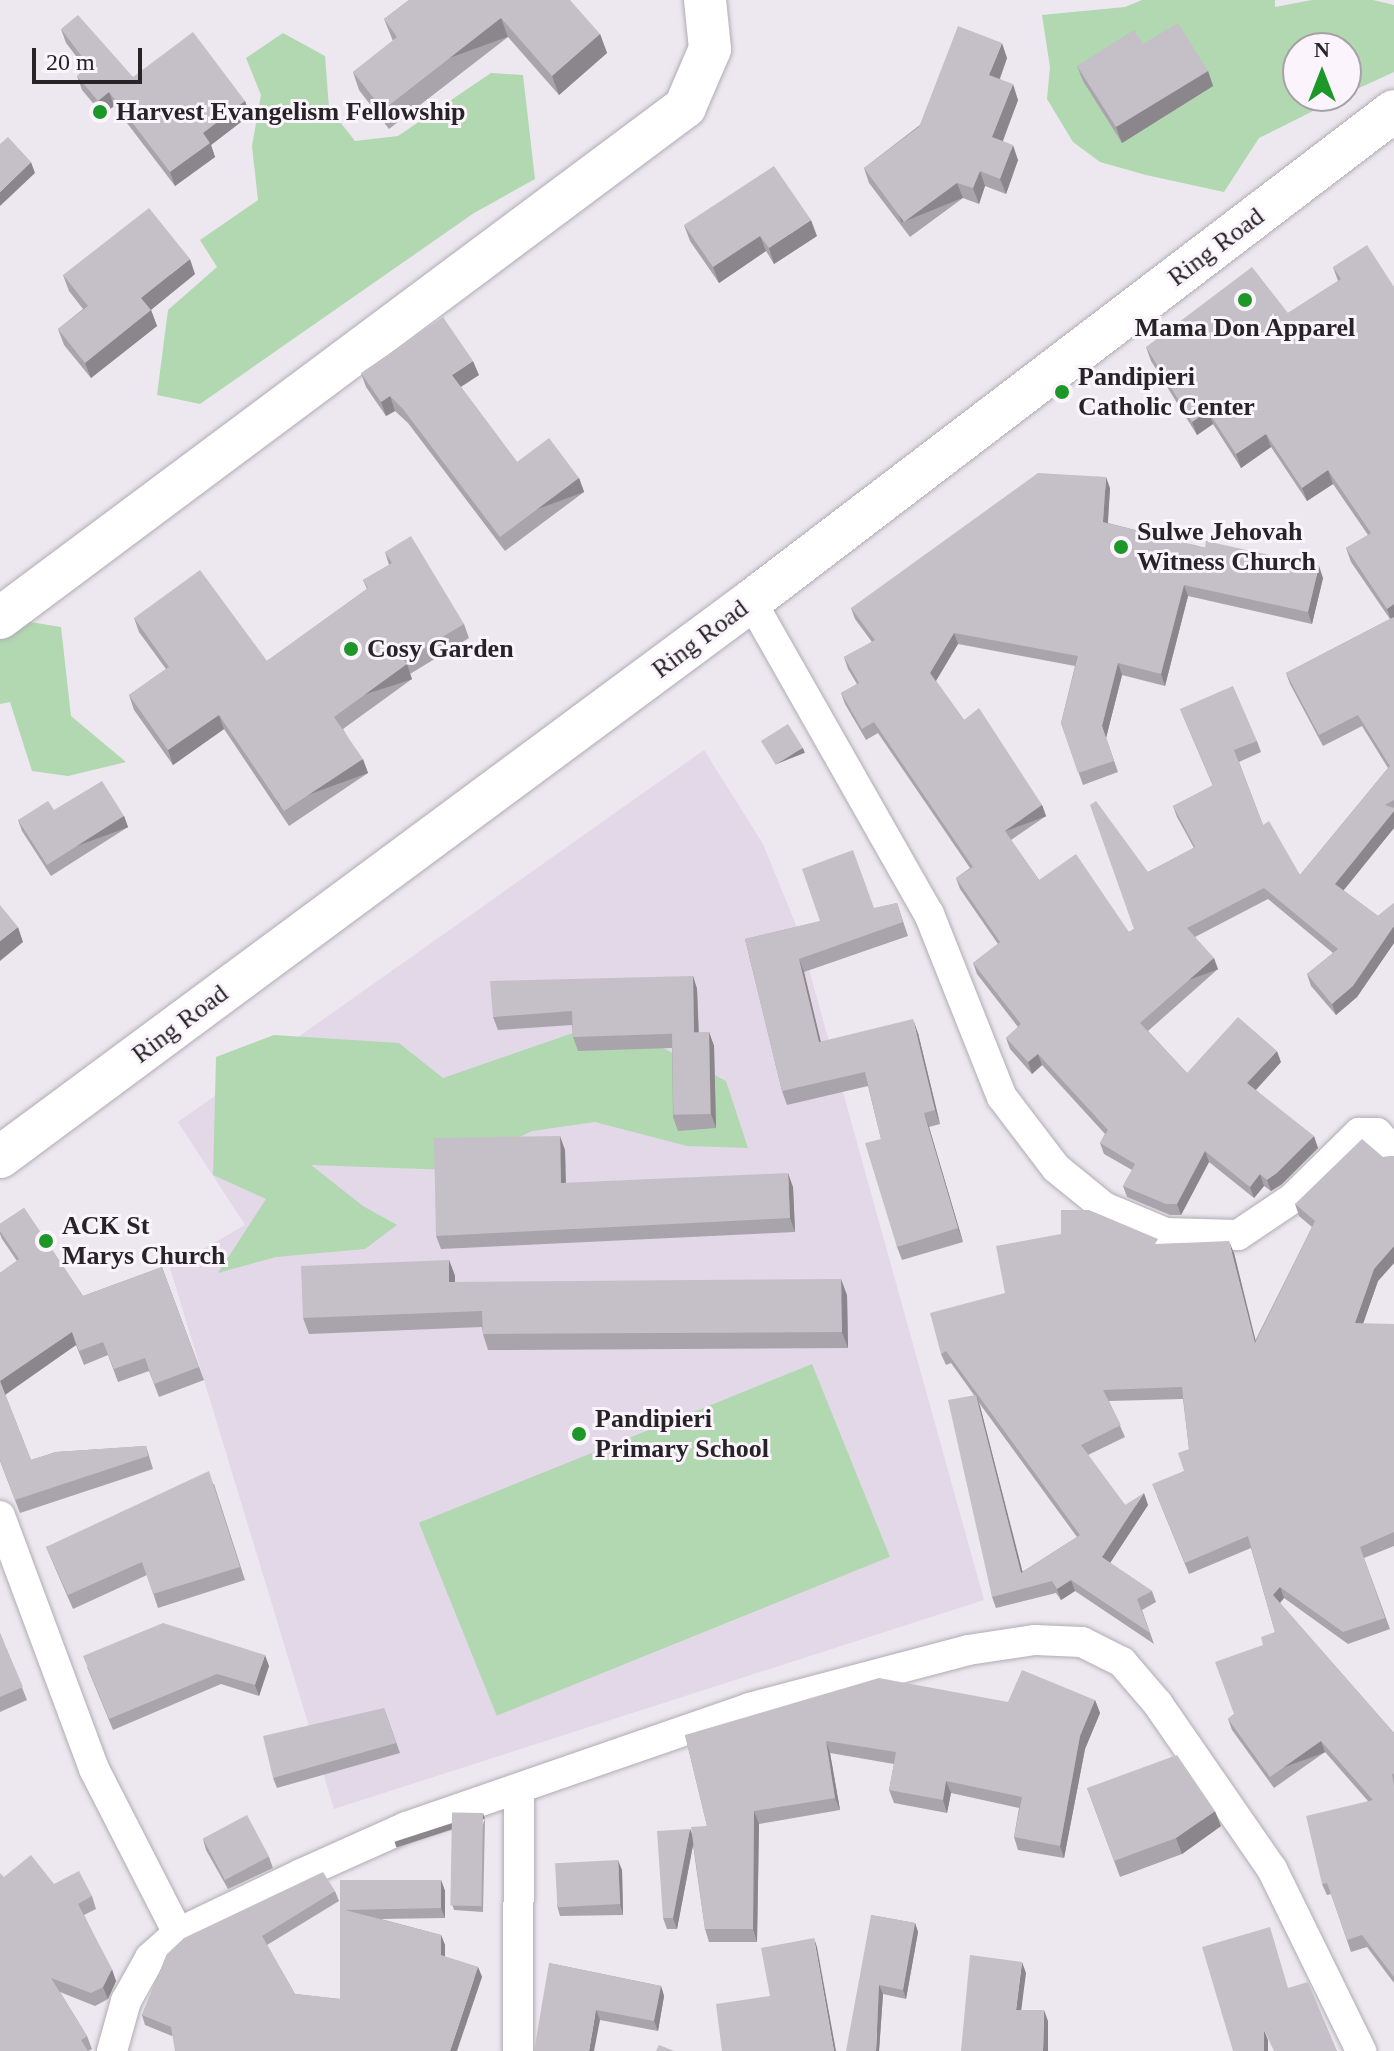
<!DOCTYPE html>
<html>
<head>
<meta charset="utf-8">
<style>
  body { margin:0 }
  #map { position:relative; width:1394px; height:2051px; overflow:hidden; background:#ede7f0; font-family:"Times New Roman",serif }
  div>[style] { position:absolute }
  .built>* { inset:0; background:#e3d8e8 }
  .green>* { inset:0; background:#b1d8b0; transform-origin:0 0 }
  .roads { filter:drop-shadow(0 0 2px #b1abb4) drop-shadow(0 0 2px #b1abb4) }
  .street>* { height:30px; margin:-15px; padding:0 15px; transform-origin:15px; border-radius:15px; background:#fff }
  .secondary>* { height:42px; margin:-21px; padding:0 21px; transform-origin:21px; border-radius:21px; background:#fff }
  .wall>* { inset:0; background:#a9a4ab }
  .shaded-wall>* { inset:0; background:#8a868b; transform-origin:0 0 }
  .building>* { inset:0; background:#c5bfc7; transform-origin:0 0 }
  .dots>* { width:22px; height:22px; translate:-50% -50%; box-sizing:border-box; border:4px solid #fbf4fd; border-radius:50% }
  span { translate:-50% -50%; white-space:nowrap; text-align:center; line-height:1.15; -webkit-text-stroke:6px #fbf4fd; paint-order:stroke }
  .poi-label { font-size:26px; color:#262427; font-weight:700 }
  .left { translate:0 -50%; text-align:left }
  .street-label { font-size:26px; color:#262427 }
  .north { position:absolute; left:1282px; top:32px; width:80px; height:80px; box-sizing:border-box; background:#fbf4fd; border:2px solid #a6a1a7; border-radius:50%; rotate:0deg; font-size:22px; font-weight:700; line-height:32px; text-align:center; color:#262427 }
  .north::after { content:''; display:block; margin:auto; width:28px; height:36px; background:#1c9728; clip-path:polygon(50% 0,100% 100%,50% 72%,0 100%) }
  .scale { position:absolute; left:32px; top:48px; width:110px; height:36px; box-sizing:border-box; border:4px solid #262427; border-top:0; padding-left:10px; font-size:24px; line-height:28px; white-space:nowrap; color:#262427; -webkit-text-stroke:6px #fbf4fd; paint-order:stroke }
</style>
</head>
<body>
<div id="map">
  <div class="built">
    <div style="clip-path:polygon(704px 750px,763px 844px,798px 930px,984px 1600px,334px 1809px,170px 1268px,245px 1225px,178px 1122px)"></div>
  </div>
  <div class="green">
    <div style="clip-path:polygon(1142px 0,1275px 0,1275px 7px,1312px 0,1373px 0,1394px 5px,1394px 72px,1346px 94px,1346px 48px,1298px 48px,1298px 96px,1343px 96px,1259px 138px,1224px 192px,1146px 175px,1100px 162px,1073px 142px,1047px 99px,1050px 67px,1042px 15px,1125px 7px)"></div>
    <div style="clip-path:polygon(283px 33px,325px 56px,329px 108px,355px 141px,398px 136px,491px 73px,523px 75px,535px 179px,474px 213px,200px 404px,157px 395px,168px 310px,217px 267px,200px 240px,258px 200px,252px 146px,261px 95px,246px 58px)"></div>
    <div style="clip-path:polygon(0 617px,61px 627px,71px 716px,126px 762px,68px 776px,32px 771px,10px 702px,0 704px)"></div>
    <div style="clip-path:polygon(573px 1033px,663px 1048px,726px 1081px,748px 1148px,687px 1146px,595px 1122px,532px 1131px,452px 1170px,311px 1165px,363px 1206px,397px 1225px,365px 1249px,276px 1257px,218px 1273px,266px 1199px,213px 1175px,216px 1057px,274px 1035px,399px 1043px,443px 1078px)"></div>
    <div style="left:812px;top:1364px;width:208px;height:424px;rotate:68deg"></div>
  </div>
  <div class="roads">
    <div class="street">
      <div style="left:751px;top:601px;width:360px;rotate:60.4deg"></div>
      <div style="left:929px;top:914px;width:197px;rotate:68.3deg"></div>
      <div style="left:1002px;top:1097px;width:89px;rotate:52.7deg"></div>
      <div style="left:1056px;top:1168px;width:62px;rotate:39.1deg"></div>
      <div style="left:1104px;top:1207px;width:67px;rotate:22.8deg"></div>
      <div style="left:1166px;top:1233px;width:72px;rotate:1.6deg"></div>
      <div style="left:1238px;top:1235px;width:66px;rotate:-33.9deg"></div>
      <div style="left:1293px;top:1198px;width:93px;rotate:-44.6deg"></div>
      <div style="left:1359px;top:1133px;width:18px"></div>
      <div style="left:1377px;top:1133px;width:25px;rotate:48deg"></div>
      <div style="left:0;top:1516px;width:270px;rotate:69.6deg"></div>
      <div style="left:94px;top:1769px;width:184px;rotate:62.9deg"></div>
      <div style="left:112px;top:2051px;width:52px;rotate:-74.4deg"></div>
      <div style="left:126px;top:2001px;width:49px;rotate:-60.8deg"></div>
      <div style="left:150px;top:1958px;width:38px;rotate:-42deg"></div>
      <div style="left:178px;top:1933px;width:136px;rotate:-25.6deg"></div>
      <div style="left:301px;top:1874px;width:115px;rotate:-24.1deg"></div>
      <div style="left:406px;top:1827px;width:363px;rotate:-19.1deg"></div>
      <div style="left:749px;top:1708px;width:227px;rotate:-14.8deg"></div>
      <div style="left:968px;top:1650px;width:68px;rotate:-8.5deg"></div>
      <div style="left:1035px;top:1640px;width:47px;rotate:2.4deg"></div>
      <div style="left:1082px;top:1642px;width:45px;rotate:26.6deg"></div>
      <div style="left:1122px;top:1662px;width:55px;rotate:49.4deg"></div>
      <div style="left:1158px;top:1704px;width:201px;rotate:55.4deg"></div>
      <div style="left:1272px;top:1869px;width:203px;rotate:63.9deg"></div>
      <div style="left:518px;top:2051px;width:259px;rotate:-89.8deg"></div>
    </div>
    <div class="secondary">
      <div style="left:0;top:618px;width:855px;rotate:-36.72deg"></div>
      <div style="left:685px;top:107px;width:63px;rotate:-66.7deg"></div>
      <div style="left:710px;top:49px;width:49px;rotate:-95.8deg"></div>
      <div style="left:0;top:1157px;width:934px;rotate:-36.51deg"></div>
      <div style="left:751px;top:601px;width:808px;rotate:-37.31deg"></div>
    </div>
  </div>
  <div class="wall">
    <div style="clip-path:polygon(409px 0,600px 34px,607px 53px,559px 95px,508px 37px,389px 129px,359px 90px,353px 72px,393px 41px,384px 19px)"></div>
    <div style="clip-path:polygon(61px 29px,133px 77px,245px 101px,250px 115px,211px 145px,215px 157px,175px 186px,114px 106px,103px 115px,82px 90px,77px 76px,86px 69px,66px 43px)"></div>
    <div style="clip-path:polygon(1143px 44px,1208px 71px,1213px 86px,1122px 143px,1083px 81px,1077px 66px)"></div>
    <div style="clip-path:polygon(1007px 58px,1000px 79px,1018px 100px,1003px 141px,1018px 160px,1006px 194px,985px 186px,979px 204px,963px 198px,910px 237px,869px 183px,864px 168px)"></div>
    <div style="clip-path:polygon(684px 225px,817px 236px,774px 264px,766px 251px,719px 283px,690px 241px)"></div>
    <div style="clip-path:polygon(1333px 267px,1394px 287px,1394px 828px,1343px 890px,1378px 916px,1394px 903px,1394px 943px,1357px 997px,1336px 1015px,1311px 986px,1307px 974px,1333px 953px,1268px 899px,1195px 937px,1218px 969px,1148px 1031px,1187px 1073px,1281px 1062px,1256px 1090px,1318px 1148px,1282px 1184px,1271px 1191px,1264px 1186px,1254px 1198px,1209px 1162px,1181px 1215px,1170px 1215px,1127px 1197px,1123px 1186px,1132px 1170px,1104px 1154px,1100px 1143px,1105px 1134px,1042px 1065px,1032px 1074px,1010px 1049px,1006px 1038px,1018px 1027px,977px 974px,973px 963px,998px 944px,960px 889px,956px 878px,970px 868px,878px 733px,866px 740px,845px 704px,841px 693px,857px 684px,848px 669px,844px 657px,872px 642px,855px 619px,851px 608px,1110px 488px,1108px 523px,1323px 578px,1312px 624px,1188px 596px,1165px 686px,1122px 675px,1106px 738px,1118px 772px,1083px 785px,1061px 723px,1075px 666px,958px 644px,936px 681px,964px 720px,1042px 805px,1046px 816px,1011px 840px,1039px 880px,1129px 932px,1134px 929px,1148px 872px,1194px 848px,1177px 817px,1173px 806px,1213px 786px,1180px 709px,1257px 741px,1261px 752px,1239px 762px,1263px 825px,1300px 875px,1388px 768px,1362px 726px,1323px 746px,1290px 684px,1286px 673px,1390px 619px,1351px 562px,1346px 548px,1368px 535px,1333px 484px,1307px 501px,1271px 447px,1241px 468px,1213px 424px,1197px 435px,1151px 361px,1146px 347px,1288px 313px,1338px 281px)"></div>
    <div style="clip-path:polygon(195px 274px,151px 310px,157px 326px,91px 378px,64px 345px,58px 329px,83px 309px,69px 291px,63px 275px)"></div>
    <div style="clip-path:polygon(361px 373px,479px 375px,461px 387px,517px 462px,579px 478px,584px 492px,505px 551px,408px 423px,395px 411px,386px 416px,366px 387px)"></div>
    <div style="clip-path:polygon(385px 552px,464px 624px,469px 638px,410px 674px,412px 679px,343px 729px,368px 773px,289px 826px,224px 729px,173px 765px,134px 710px,129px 695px,166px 669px,139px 632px,134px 618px,267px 661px,367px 589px,363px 580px,389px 565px)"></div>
    <div style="clip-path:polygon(54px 810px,124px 816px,128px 827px,51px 876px,22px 831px,18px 820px)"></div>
    <div style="clip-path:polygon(897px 903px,908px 936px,804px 972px,821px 1042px,918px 1033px,940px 1124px,929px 1127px,963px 1242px,902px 1260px,897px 1247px,881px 1139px,868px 1086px,787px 1105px,782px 1091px,745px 939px)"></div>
    <div style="clip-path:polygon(693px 976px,697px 989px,699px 1033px,709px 1032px,714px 1046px,716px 1128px,678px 1131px,673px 1117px,672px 1048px,578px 1051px,573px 1037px,572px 1025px,498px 1030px,493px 1017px)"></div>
    <div style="clip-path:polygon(565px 1150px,566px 1183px,793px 1187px,795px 1232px,441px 1249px,436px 1236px)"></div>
    <div style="clip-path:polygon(evenodd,1394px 1156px,1394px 1263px,1378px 1281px,1363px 1324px,1394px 1324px,1394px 1546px,1364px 1558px,1390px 1629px,1348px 1644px,1284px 1598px,1280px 1603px,1394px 1733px,1394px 1983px,1367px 1947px,1351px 1952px,1331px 1894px,1327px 1895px,1322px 1884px,1368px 1801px,1325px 1752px,1274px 1788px,1232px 1730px,1228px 1719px,1234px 1714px,1263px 1645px,1275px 1632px,1251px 1548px,1189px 1574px,1157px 1496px,1184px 1471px,1189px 1449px,1183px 1399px,1109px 1401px,1125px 1437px,1088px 1455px,1125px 1505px,1148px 1505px,1110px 1563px,1152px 1591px,1156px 1602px,1142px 1610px,1154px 1644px,1075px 1591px,1061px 1600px,1056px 1593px,996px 1608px,992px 1597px,974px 1395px,951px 1363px,946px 1365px,941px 1354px,1005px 1293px,1160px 1244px,1234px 1253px,1255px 1341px,1312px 1227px,1299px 1216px,1295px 1204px,1383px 1157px,1394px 1156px,977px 1400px,1077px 1537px,1022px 1572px,980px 1406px,977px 1400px)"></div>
    <div style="clip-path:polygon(24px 1208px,83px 1296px,162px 1267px,204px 1380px,159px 1397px,149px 1371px,118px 1382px,108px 1355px,84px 1365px,76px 1345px,5px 1394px,31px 1460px,56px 1452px,146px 1446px,153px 1469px,20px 1513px,0 1461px,0 1273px,17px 1261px,2px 1239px,0 1234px,0 1224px)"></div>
    <div style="clip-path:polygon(449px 1260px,455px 1276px,455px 1282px,847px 1295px,848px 1348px,488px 1350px,483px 1334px,482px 1327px,309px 1334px,303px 1318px)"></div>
    <div style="clip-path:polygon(214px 1484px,245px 1580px,158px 1608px,147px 1575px,73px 1609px,46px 1547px)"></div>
    <div style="clip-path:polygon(0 1633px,27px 1700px,0 1712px)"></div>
    <div style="clip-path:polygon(269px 1666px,259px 1696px,221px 1684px,113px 1730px,87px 1667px)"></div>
    <div style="clip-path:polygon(1095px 1700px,1100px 1713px,1085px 1749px,1064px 1858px,1018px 1850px,1014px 1837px,1019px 1808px,951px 1793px,947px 1813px,894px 1803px,889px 1790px,894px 1764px,830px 1753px,840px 1810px,759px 1824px,757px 1942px,709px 1942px,705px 1929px,693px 1845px,677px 1929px,667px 1929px,663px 1918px,690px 1829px,692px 1833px,707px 1826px,685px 1735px,1008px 1702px)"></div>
    <div style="clip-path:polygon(384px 1708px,400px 1753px,277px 1788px,273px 1778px)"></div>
    <div style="clip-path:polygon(1087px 1788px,1221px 1826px,1182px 1854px,1120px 1877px)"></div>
    <div style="clip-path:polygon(485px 1819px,483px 1912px,454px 1910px,452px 1904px)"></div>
    <div style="clip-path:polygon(203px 1839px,269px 1857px,273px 1868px,228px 1889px,206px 1850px)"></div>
    <div style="clip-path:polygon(622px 1870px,623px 1915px,560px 1916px,557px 1905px)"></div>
    <div style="clip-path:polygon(4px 1877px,54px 1884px,92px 1896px,96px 1909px,84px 1915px,116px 1981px,108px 1999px,95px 2006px,60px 1992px,87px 2036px,92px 2049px,88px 2051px,0 2051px)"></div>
    <div style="clip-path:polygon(340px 1880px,441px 1880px,445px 1891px,445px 1918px,381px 1919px,441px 1935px,445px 1945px,445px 1957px,478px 1967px,482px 1977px,172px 2036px,145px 2025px,142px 2015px,167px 1954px,335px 1891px,339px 1901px,267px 1945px,295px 1994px,340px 1999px)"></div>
    <div style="clip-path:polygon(871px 1915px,915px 1923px,918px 1932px,906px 1999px,883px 1994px,879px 2051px)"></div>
    <div style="clip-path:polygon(549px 1963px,661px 1986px,664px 1996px,658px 2031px,600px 2020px)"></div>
  </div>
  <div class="shaded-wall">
    <div style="left:501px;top:18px;width:20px;height:150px;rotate:70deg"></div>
    <div style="clip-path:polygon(600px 34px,607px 53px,559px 95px,552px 76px)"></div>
    <div style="clip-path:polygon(1002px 43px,1007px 58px,995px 91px,989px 75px)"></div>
    <div style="clip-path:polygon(1208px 71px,1213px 86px,1122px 143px,1116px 127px)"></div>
    <div style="clip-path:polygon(1013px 84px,1018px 100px,998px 153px,992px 137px)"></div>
    <div style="clip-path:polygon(109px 92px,114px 106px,103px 115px,98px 101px)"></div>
    <div style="clip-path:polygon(245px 101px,250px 115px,211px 145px,215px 157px,175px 186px,170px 172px,203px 133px)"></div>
    <div style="clip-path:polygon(1013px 145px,1018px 160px,1006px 194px,1000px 179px)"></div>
    <div style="clip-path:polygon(31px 162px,35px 173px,0 206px,0 192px)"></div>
    <div style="clip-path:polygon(980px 171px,985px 186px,979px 204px,973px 188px)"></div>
    <div style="left:957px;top:183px;width:16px;height:66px;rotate:68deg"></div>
    <div style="clip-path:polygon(811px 220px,817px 236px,774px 264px,769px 248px)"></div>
    <div style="clip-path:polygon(760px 236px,766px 251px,719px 283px,713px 267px)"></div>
    <div style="clip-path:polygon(190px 259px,195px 274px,147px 313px,141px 298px)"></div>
    <div style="clip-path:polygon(151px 310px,157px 326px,91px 378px,85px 363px)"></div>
    <div style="clip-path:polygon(473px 361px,479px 375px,457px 389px,452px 375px)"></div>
    <div style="clip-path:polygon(390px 396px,395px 411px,386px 416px,381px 402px)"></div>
    <div style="clip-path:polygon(1208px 411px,1213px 424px,1197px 435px,1192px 422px)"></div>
    <div style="clip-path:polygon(1266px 434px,1271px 447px,1241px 468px,1236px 454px)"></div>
    <div style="clip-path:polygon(1328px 470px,1333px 484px,1307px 501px,1302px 488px)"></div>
    <div style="clip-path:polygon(1106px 477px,1110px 488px,1107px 533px,1103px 522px)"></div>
    <div style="left:579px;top:478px;width:15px;height:99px;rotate:70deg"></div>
    <div style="clip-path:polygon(1319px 566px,1323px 578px,1312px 624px,1308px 612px)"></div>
    <div style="clip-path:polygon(1184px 585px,1188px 596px,1165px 686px,1161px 674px)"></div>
    <div style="clip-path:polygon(1394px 604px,1394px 620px,1392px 622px,1387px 609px)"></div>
    <div style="clip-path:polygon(954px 633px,958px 644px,934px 684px,930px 673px)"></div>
    <div style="clip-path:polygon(1118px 663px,1122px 675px,1106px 738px,1118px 772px,1102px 726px)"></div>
    <div style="left:407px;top:664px;width:16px;height:90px;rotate:72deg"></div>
    <div style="clip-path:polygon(219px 715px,224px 729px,173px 765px,168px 750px)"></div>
    <div style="left:803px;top:748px;width:5px;height:31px;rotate:68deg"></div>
    <div style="left:363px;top:759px;width:15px;height:95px;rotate:70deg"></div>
    <div style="left:1042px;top:805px;width:12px;height:45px;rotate:70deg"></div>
    <div style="clip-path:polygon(1394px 811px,1394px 828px,1339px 896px,1335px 884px)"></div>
    <div style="left:124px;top:816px;width:12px;height:91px;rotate:70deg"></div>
    <div style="clip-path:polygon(1394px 926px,1394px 943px,1357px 997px,1336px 1015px,1332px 1004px)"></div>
    <div style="clip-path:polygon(18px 927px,23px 942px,0 961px,0 941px)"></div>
    <div style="left:1214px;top:958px;width:12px;height:98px;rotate:70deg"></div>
    <div style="clip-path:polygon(799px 959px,804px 972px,824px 1056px,819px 1042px)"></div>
    <div style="clip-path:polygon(693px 976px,697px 989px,699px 1047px,694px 1033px)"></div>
    <div style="clip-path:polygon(913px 1019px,918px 1033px,940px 1124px,935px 1110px)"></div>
    <div style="clip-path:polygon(709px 1032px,714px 1046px,716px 1128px,711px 1114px)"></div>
    <div style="clip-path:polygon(1277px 1051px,1281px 1062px,1251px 1095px,1247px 1083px)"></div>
    <div style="clip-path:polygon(1038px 1054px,1042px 1065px,1032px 1074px,1028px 1062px)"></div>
    <div style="clip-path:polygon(924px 1113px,929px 1127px,963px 1242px,958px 1228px)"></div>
    <div style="clip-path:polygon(560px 1136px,565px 1150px,566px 1197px,561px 1183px)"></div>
    <div style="clip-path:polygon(1314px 1136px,1318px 1148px,1282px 1184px,1271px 1191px,1267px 1180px)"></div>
    <div style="clip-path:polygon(1205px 1151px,1209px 1162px,1181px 1215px,1177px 1204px)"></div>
    <div style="clip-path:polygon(788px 1173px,793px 1187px,795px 1232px,790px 1218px)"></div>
    <div style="clip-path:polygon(1260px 1174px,1264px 1186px,1254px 1198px,1250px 1187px)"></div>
    <div style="clip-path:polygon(1229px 1241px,1234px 1253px,1259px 1354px,1255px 1343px)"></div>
    <div style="clip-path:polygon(1394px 1246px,1394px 1263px,1378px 1281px,1359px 1335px,1355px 1323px,1374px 1269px)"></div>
    <div style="clip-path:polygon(449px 1260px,455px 1276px,455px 1297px,449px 1282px)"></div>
    <div style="clip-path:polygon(841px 1279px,847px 1295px,848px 1348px,842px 1332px)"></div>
    <div style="clip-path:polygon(72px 1332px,76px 1345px,5px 1395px,0 1381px)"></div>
    <div style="clip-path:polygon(976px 1395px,980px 1406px,1026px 1585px,1021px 1573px)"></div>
    <div style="clip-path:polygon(1144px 1493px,1148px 1505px,1106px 1569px,1102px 1557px)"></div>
    <div style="clip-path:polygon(1071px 1580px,1075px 1591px,1061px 1600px,1057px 1589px)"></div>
    <div style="clip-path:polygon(1280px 1587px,1284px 1598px,1277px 1606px,1273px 1595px)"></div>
    <div style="clip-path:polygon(265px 1655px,269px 1666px,259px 1696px,255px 1685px)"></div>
    <div style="clip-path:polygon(1095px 1700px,1100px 1713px,1085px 1749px,1064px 1858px,1060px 1846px,1080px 1736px)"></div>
    <div style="clip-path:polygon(826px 1741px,830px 1753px,840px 1810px,835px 1798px)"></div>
    <div style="left:1321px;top:1741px;width:12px;height:62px;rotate:70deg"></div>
    <div style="clip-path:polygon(946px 1781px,951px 1793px,947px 1813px,943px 1800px)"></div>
    <div style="clip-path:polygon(754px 1811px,759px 1824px,757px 1942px,753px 1929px)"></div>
    <div style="clip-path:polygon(1215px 1811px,1221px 1826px,1182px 1854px,1176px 1838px)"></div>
    <div style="left:483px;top:1813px;width:6px;height:93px;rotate:72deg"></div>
    <div style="clip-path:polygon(690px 1829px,694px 1840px,677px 1929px,673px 1918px)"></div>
    <div style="clip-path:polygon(618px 1860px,622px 1870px,623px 1915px,620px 1904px)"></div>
    <div style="clip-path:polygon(441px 1880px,445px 1891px,445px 1918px,441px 1908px)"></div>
    <div style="clip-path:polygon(915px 1923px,918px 1932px,906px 1999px,903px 1990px)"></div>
    <div style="clip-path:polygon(441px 1935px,445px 1945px,445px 1966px,441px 1955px)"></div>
    <div style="clip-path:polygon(814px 1938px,817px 1947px,836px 2051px,834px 2051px)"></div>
    <div style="clip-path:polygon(1022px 1962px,1026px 1973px,1020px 2020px,1016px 2010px)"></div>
    <div style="clip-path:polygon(478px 1967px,482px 1977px,457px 2051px,450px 2051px)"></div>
    <div style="clip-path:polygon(112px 1969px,116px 1981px,108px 1999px,103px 1987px)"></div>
    <div style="clip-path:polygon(879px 1985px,883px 1994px,879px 2051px,876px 2051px)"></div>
    <div style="clip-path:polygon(661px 1986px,664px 1996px,658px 2031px,654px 2021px)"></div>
    <div style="clip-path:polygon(596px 2010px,600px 2020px,594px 2051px,589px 2051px)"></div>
    <div style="clip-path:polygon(1044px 2010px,1048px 2021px,1048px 2051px,1043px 2051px)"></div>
    <div style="clip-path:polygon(1264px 2030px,1268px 2040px,1268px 2051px,1264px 2051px)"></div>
  </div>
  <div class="building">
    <div style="clip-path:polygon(409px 0,570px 0,600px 34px,552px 76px,501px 18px,383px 110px,353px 72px,397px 37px,384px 19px)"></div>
    <div style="clip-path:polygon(78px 15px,133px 77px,193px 32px,245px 101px,203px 133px,210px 143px,170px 172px,109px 92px,98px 101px,77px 76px,89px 66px,61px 29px)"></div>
    <div style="clip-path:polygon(1178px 23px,1208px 71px,1116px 127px,1077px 66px,1134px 30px,1143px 44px)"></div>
    <div style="clip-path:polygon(958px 26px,1002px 43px,989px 75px,1013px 84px,992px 137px,1013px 145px,1000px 179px,980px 171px,973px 188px,957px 183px,904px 222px,864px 168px,919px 127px)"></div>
    <div style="clip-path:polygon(8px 137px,31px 162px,0 192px,0 144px)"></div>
    <div style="clip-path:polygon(774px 166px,811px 220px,769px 248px,760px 236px,713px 267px,684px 225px)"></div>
    <div style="clip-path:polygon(149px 208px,190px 259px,141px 298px,151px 310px,85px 363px,58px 329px,88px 306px,63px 275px)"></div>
    <div style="clip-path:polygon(1367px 245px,1394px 287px,1394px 604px,1387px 609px,1346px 548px,1371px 533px,1328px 470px,1302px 488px,1266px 434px,1236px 454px,1208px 411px,1192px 422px,1146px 347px,1252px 267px,1288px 313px,1341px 279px,1333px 267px)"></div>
    <div style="clip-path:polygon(443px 317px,473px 361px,452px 375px,517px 462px,549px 438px,579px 478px,500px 537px,403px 409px,390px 396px,381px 402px,361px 373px)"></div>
    <div style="clip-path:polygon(1038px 473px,1106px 477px,1103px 522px,1205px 548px,1206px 541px,1319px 566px,1308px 612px,1184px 585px,1161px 674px,1118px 663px,1102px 726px,1114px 761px,1078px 773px,1061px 723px,1078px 656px,954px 633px,930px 673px,964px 720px,979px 708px,1042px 805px,1005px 831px,1039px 880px,1076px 854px,1129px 932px,1134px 929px,1090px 805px,1096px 801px,1148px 872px,1195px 847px,1173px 806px,1213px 785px,1180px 709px,1233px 686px,1257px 741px,1234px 750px,1263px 825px,1269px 821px,1300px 875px,1390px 766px,1358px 715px,1319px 735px,1286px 673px,1394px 617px,1394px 800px,1385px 805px,1394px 808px,1394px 811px,1335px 884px,1378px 916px,1394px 903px,1394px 926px,1353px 986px,1332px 1004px,1307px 974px,1338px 949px,1264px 888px,1187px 928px,1214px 958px,1140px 1023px,1187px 1073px,1238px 1017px,1277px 1051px,1247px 1083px,1314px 1136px,1277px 1173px,1267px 1180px,1260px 1174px,1250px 1187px,1205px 1151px,1177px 1204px,1166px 1204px,1123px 1186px,1135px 1164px,1100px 1143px,1108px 1130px,1038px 1054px,1028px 1062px,1006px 1038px,1021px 1024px,973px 963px,1000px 942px,956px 878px,973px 867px,874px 722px,862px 729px,841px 693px,859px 683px,844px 657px,875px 640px,851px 608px)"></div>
    <div style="clip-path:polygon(411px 536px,464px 624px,404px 660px,407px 664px,334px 717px,363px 759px,284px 811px,219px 715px,168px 750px,129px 695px,169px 667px,134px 618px,200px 570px,267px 661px,368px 588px,363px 580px,392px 563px,385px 552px)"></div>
    <div style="left:788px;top:724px;width:28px;height:32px;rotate:58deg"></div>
    <div style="clip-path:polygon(102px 781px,124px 816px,47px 865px,18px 820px,48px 801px,54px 810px)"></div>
    <div style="clip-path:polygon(853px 850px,874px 908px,897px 903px,903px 922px,799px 959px,819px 1042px,913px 1019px,935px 1110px,924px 1113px,958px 1228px,897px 1247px,865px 1143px,881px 1139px,865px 1072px,782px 1091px,745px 939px,820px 921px,802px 869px)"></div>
    <div style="clip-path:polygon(0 905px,18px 927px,0 941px)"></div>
    <div style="clip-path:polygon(693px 976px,694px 1033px,573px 1037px,572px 1011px,493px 1017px,490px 981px)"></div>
    <div style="left:709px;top:1032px;width:82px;height:37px;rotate:89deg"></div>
    <div style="clip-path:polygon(560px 1136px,561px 1183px,788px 1173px,790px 1218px,436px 1236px,434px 1138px)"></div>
    <div style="clip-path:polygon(1362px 1139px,1383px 1157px,1394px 1156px,1394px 1246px,1374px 1269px,1355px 1323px,1394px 1324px,1394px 1532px,1360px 1547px,1385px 1618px,1343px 1632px,1280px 1587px,1273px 1595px,1394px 1733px,1394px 1773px,1392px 1775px,1394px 1785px,1394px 1977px,1362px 1935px,1347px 1940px,1327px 1883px,1322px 1884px,1306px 1816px,1373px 1800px,1321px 1741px,1270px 1777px,1228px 1719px,1234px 1714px,1215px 1662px,1263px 1645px,1261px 1637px,1275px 1632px,1248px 1536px,1185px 1563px,1152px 1484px,1184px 1471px,1178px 1453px,1189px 1449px,1182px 1387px,1103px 1390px,1121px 1425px,1081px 1445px,1125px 1505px,1144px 1493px,1102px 1557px,1152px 1591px,1137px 1599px,1150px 1633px,1071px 1580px,1057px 1589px,1052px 1581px,992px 1597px,948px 1400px,976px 1395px,1021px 1573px,1080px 1535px,946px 1351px,941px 1354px,930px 1313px,1005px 1293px,996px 1246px,1061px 1234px,1061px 1210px,1089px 1210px,1158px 1239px,1155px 1244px,1229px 1241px,1255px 1343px,1315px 1221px,1295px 1204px)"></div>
    <div style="clip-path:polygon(24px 1208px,83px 1296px,162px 1267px,199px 1367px,154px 1384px,145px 1358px,114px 1369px,103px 1342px,79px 1351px,72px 1332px,0 1381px,31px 1460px,56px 1452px,146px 1446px,148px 1456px,15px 1500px,0 1460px,0 1273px,19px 1259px,0 1231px,0 1224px)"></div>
    <div style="clip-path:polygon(449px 1260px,449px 1282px,841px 1279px,842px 1332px,483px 1334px,482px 1311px,303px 1318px,301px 1266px)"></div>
    <div style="clip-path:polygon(209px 1471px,240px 1567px,153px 1594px,142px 1562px,68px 1595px,46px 1547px)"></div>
    <div style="clip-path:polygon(163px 1623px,265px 1655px,255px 1685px,217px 1674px,109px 1719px,83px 1656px)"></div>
    <div style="clip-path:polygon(0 1633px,23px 1687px,0 1697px)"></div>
    <div style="clip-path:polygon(1022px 1670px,1095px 1700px,1080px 1736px,1060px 1846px,1014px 1837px,1022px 1797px,946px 1781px,943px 1800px,889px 1790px,896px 1752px,826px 1741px,835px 1798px,754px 1811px,753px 1929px,705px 1929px,691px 1827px,707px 1826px,685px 1735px,879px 1678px,1008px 1702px)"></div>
    <div style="clip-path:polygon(384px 1708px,396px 1743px,273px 1778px,263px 1736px)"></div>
    <div style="clip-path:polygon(1177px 1755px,1215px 1811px,1176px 1838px,1114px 1861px,1087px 1788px)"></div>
    <div style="left:483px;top:1813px;width:93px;height:31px;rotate:91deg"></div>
    <div style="left:247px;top:1815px;width:47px;height:50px;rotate:62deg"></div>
    <div style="clip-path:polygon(690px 1829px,673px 1918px,663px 1918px,657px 1831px)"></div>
    <div style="clip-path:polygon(31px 1855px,54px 1884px,79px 1871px,92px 1896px,78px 1904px,112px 1969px,103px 1987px,91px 1993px,51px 1978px,87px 2036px,81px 2040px,88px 2051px,0 2051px,0 1873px,4px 1877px)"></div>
    <div style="left:618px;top:1860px;width:44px;height:63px;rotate:87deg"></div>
    <div style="clip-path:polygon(323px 1872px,335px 1891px,262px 1936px,295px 1994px,340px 1999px,340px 1880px,441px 1880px,441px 1908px,345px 1910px,441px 1935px,441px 1955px,478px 1967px,450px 2051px,175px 2051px,171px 2027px,142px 2015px,167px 1954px,184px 1938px)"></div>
    <div style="clip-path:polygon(871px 1915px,915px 1923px,903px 1990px,879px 1985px,876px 2051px,846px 2051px)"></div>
    <div style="clip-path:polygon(1270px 1927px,1288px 1988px,1308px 1982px,1337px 2051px,1274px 2051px,1264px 2030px,1264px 2051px,1233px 2051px,1202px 1947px)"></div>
    <div style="clip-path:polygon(814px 1938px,834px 2051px,722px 2051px,716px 2004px,770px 1996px,761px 1948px)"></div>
    <div style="clip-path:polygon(970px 1955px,1022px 1962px,1016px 2010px,1044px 2010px,1043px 2051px,961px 2051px)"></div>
    <div style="clip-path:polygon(549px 1963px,661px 1986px,654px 2021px,596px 2010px,589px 2051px,534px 2051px)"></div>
    <div style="clip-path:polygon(659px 2045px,674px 2051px,656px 2051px)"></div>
  </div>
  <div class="dots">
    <div style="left:100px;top:112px;background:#1c9728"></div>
    <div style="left:1245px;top:300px;background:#1c9728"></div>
    <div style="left:1062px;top:392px;background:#1c9728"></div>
    <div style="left:1121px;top:547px;background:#1c9728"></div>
    <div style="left:351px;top:649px;background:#1c9728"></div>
    <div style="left:46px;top:1241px;background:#1c9728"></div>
    <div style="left:579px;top:1434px;background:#1c9728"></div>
  </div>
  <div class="poi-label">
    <span class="left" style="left:116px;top:112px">Harvest Evangelism Fellowship</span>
    <span style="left:1245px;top:328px">Mama Don Apparel</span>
    <span class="left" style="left:1078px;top:392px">Pandipieri<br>Catholic Center</span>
    <span class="left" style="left:1137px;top:547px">Sulwe Jehovah<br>Witness Church</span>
    <span class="left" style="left:367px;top:649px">Cosy Garden</span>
    <span class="left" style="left:62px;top:1241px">ACK St<br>Marys Church</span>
    <span class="left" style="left:595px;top:1434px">Pandipieri<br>Primary School</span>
  </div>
  <div class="street-label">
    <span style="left:1216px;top:247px;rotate:-37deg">Ring Road</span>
    <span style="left:700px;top:639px;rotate:-37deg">Ring Road</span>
    <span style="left:180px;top:1024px;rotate:-37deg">Ring Road</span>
  </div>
  <div class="north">N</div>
  <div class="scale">20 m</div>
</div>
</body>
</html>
